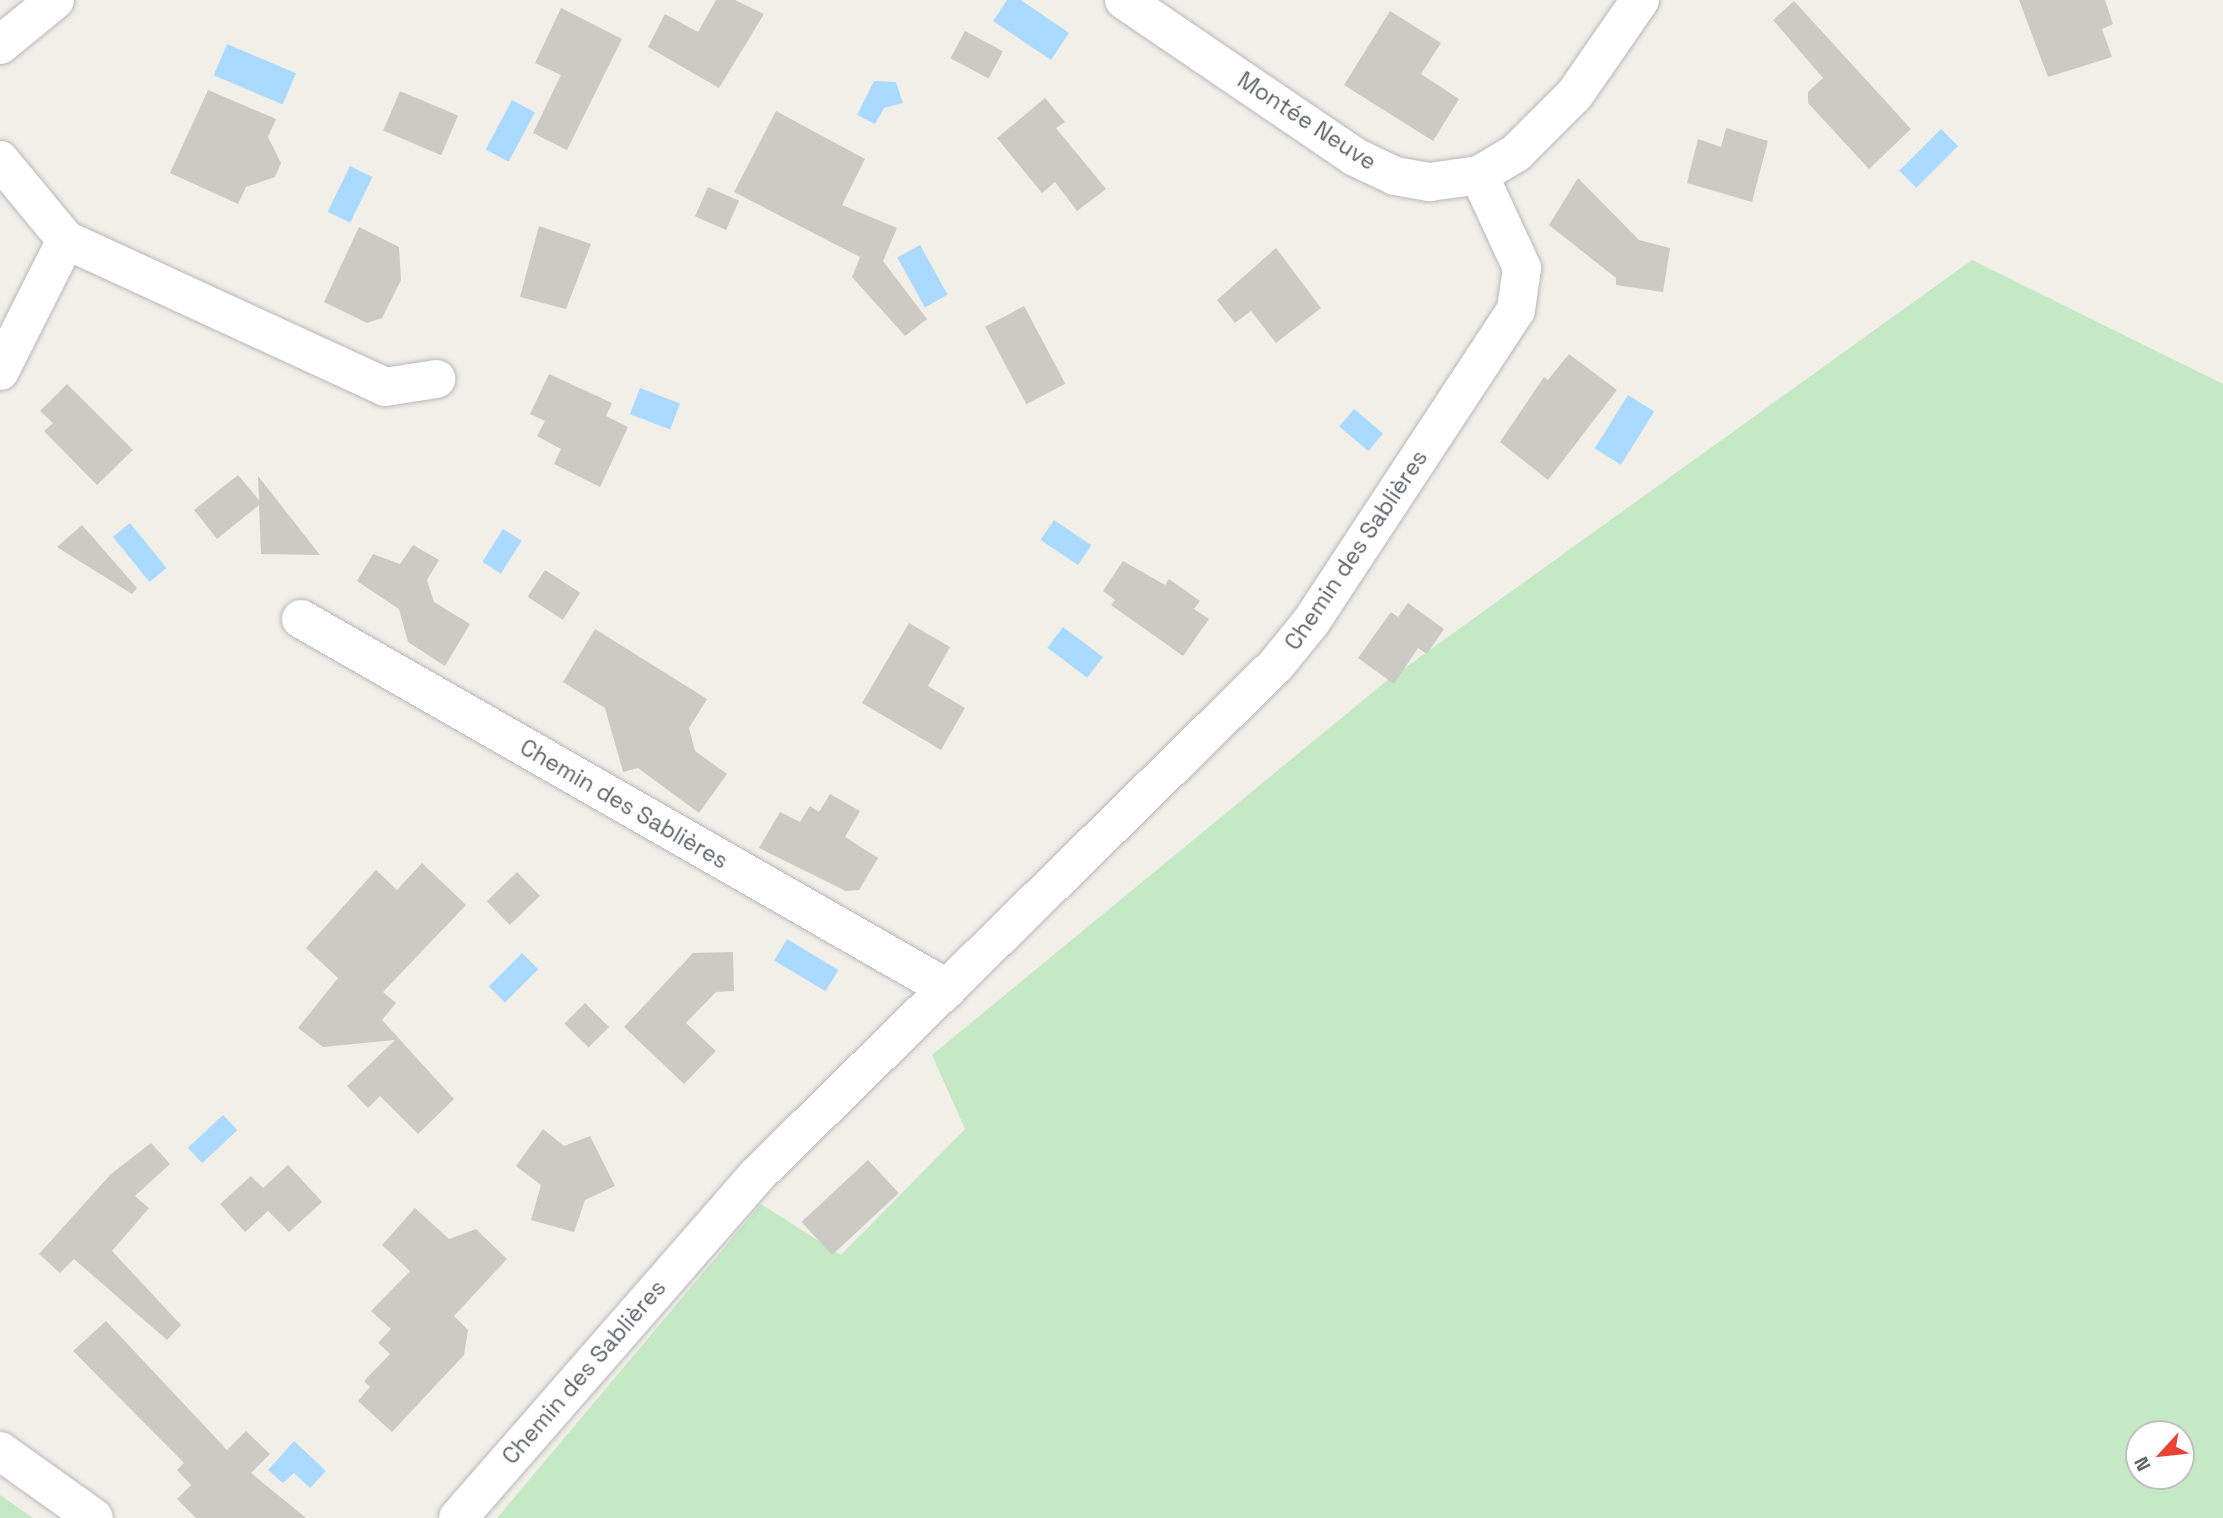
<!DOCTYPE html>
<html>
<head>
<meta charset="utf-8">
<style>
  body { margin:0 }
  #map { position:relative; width:2223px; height:1518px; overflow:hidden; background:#f1efe8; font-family:"Space Grotesk",sans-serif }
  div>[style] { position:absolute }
  .green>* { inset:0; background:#c5e8c5 }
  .water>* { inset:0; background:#aadaff; transform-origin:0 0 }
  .building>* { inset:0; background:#cccac5; transform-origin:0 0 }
  .roads { filter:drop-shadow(0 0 2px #b5b8bc) drop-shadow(0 0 2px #b5b8bc) }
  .street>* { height:38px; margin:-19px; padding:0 19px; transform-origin:19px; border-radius:19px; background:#fff }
  .secondary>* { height:38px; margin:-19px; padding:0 19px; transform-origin:19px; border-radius:19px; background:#fff }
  span { translate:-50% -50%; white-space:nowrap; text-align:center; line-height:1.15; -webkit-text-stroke:6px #fff; paint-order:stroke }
  .street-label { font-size:23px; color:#5f6368 }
  .north { position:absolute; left:2125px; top:1420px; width:70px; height:70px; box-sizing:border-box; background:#fff; border:2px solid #bfc1c3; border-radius:50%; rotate:243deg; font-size:19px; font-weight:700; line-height:28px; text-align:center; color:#5f6368 }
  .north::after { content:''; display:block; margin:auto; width:24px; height:32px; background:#ea4335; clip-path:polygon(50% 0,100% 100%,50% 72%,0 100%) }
</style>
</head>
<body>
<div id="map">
  <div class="green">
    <div style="clip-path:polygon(evenodd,1972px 260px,2223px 384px,2223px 1518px,497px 1518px,761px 1204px,841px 1255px,965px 1129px,932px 1055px,1384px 683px,1972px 260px,2139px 1434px,2181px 1434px,2181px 1476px,2139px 1476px,2139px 1434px)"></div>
    <div style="clip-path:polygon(0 1495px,33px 1518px,0 1518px)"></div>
  </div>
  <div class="water">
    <div style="clip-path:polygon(1007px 0,1021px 0,1069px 33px,1051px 60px,993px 21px)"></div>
    <div style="left:227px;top:44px;width:75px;height:34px;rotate:23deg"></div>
    <div style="clip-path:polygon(874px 81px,896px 82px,903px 103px,884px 108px,875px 124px,857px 115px)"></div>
    <div style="left:512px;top:100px;width:26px;height:56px;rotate:28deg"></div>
    <div style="left:1941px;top:129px;width:24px;height:59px;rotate:45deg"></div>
    <div style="left:350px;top:166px;width:25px;height:51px;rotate:26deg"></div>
    <div style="left:920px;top:245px;width:57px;height:26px;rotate:61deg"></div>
    <div style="left:640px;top:388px;width:43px;height:28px;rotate:21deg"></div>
    <div style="left:1628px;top:395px;width:31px;height:63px;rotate:32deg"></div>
    <div style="left:1354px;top:409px;width:38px;height:23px;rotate:40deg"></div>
    <div style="left:1054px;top:520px;width:45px;height:24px;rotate:34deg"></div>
    <div style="left:130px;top:523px;width:58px;height:22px;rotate:51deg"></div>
    <div style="left:503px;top:529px;width:22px;height:39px;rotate:32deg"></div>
    <div style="left:1063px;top:627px;width:50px;height:26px;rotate:37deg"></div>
    <div style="left:787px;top:939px;width:60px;height:25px;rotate:31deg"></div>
    <div style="left:522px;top:953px;width:23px;height:47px;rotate:45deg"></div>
    <div style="left:223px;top:1115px;width:21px;height:48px;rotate:47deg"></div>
    <div style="clip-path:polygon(294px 1441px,326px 1471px,310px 1488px,294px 1473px,283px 1483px,268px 1470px)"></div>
  </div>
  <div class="building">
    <div style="clip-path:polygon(716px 0,735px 0,764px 14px,719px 88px,648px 47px,665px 14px,698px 32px)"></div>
    <div style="clip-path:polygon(2019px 0,2105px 0,2113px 24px,2102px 29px,2112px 57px,2048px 77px)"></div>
    <div style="clip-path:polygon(1794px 1px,1911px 129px,1869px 169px,1808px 103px,1808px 92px,1823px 78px,1773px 20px)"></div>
    <div style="clip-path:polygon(561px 8px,622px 39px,567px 150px,533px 133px,561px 75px,535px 63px)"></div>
    <div style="clip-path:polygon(1390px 11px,1441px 43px,1421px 74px,1459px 99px,1433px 141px,1344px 85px)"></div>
    <div style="left:965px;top:31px;width:43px;height:31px;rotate:28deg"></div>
    <div style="clip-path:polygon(208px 90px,276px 119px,268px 137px,281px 163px,275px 177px,246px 187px,238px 204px,170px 173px)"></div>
    <div style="left:400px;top:91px;width:63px;height:43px;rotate:23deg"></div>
    <div style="clip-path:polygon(1045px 98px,1065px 122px,1056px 128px,1106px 189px,1077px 211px,1055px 182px,1042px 193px,997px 138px)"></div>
    <div style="clip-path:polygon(776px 111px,865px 159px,842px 205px,897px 228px,883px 261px,927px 319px,905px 336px,852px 277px,860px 257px,734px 192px)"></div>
    <div style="clip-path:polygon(1726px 128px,1768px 141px,1752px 202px,1687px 183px,1698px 139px,1721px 147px)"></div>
    <div style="clip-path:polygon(1578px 178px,1639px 240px,1670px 248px,1663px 292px,1616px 285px,1616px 278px,1549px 225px)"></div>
    <div style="left:708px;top:187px;width:34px;height:32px;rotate:24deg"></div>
    <div style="clip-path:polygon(539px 226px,591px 244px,566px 309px,520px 297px)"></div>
    <div style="clip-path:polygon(359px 227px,399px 247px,401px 280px,382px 318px,367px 323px,324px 302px)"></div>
    <div style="clip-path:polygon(1276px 248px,1321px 308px,1276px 343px,1251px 311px,1235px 323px,1217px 300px)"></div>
    <div style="left:1024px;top:306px;width:88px;height:44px;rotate:62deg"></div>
    <div style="clip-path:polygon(1569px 354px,1617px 390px,1548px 480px,1500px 442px,1544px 377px,1548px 380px)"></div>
    <div style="clip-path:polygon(549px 374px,612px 403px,606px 416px,628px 427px,600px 487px,554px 464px,561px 449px,537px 436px,545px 421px,530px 414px)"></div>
    <div style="clip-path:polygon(67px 384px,133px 450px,97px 485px,44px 431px,53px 423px,40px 411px)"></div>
    <div style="clip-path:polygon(238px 475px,259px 500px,258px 476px,320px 555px,261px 554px,259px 505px,217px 539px,194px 510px)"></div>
    <div style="clip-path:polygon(82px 525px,137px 588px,132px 594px,57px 547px)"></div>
    <div style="clip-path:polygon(413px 545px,439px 560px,427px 580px,434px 602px,470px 624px,445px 666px,408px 642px,399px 609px,357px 581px,373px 554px,400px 564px)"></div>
    <div style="clip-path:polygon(1123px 561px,1165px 585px,1169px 579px,1200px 601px,1194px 609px,1209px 619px,1183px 656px,1111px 605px,1115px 600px,1103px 591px)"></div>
    <div style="left:545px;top:570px;width:42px;height:32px;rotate:33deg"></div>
    <div style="clip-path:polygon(1408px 603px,1444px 629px,1427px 654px,1418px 648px,1394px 684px,1358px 658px,1391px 612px,1398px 617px)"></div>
    <div style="clip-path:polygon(909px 623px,950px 647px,928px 686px,965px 708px,941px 750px,862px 703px)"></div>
    <div style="clip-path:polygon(595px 629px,707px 699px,689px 728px,695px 751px,727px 774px,699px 813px,638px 768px,623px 772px,605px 708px,563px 682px)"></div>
    <div style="clip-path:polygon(830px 794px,860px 811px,845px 837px,878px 858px,859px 890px,846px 891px,759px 848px,780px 812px,800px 822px,810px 806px,819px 812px)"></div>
    <div style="clip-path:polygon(422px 863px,466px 905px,383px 992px,396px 1003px,382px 1020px,454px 1099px,418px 1134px,380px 1096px,368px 1108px,347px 1086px,395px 1040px,323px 1047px,298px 1028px,338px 978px,306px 948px,376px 870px,397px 890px)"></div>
    <div style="left:517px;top:872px;width:33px;height:42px;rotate:46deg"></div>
    <div style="clip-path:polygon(733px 952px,734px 991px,716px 992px,686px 1023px,716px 1051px,684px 1084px,624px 1027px,693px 953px)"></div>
    <div style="left:585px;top:1003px;width:34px;height:29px;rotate:45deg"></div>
    <div style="clip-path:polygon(543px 1129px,564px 1146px,590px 1136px,615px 1186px,585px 1200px,574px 1232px,531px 1220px,541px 1185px,516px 1166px)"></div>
    <div style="clip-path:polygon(151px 1143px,170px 1164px,135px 1196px,149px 1208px,112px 1251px,181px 1325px,167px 1340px,74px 1259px,60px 1273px,39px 1254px,111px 1174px)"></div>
    <div style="left:868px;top:1160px;width:45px;height:91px;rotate:47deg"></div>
    <div style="clip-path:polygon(288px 1165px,322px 1202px,289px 1232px,268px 1211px,245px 1232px,220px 1204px,251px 1176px,263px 1188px)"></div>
    <div style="clip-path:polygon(415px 1208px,449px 1239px,476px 1229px,507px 1259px,454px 1316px,468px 1330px,464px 1355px,392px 1432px,358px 1401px,370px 1387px,364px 1381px,390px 1354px,378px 1343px,391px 1329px,371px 1311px,410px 1271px,382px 1245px)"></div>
    <div style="clip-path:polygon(106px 1321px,227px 1450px,246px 1431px,270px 1454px,251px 1473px,306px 1518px,196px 1518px,177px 1499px,191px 1485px,177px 1470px,184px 1463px,73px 1351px)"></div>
  </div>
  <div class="roads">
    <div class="street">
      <div style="left:0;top:160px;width:104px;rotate:50.5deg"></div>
      <div style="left:66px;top:240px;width:351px;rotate:24.7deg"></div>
      <div style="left:385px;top:387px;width:52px;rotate:-8.9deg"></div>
      <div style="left:0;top:371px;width:147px;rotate:-63.3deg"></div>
      <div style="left:301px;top:619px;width:745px;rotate:29.76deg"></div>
      <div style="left:0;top:1451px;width:115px;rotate:35.5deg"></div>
      <div style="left:458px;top:1518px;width:454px;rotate:-48.9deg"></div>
      <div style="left:756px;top:1176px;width:729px;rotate:-44.5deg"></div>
      <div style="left:1276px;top:665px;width:55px;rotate:-50.9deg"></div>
      <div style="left:1311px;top:622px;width:373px;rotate:-56.7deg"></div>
      <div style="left:1516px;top:310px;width:42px;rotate:-81.9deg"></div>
      <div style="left:1522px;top:268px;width:102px;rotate:-114.8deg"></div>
    </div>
    <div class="secondary">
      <div style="left:1124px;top:0;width:279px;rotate:34.2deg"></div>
      <div style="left:1355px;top:157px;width:44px;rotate:25.4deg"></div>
      <div style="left:1395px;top:176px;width:36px;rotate:10deg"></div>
      <div style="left:1430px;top:182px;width:49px;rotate:-8.1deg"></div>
      <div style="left:1479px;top:175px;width:43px;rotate:-30.7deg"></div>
      <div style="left:1516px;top:153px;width:83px;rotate:-45deg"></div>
      <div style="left:1575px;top:94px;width:114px;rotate:-55.3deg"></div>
      <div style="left:0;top:45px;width:71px;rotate:-39.3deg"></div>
    </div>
  </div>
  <div class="street-label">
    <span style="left:1307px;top:121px;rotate:33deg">Montée Neuve</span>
    <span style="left:1356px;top:550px;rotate:-56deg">Chemin des Sablières</span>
    <span style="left:624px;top:804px;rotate:30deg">Chemin des Sablières</span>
    <span style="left:584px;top:1372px;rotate:-49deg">Chemin des Sablières</span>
  </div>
  <div class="north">N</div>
</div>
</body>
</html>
